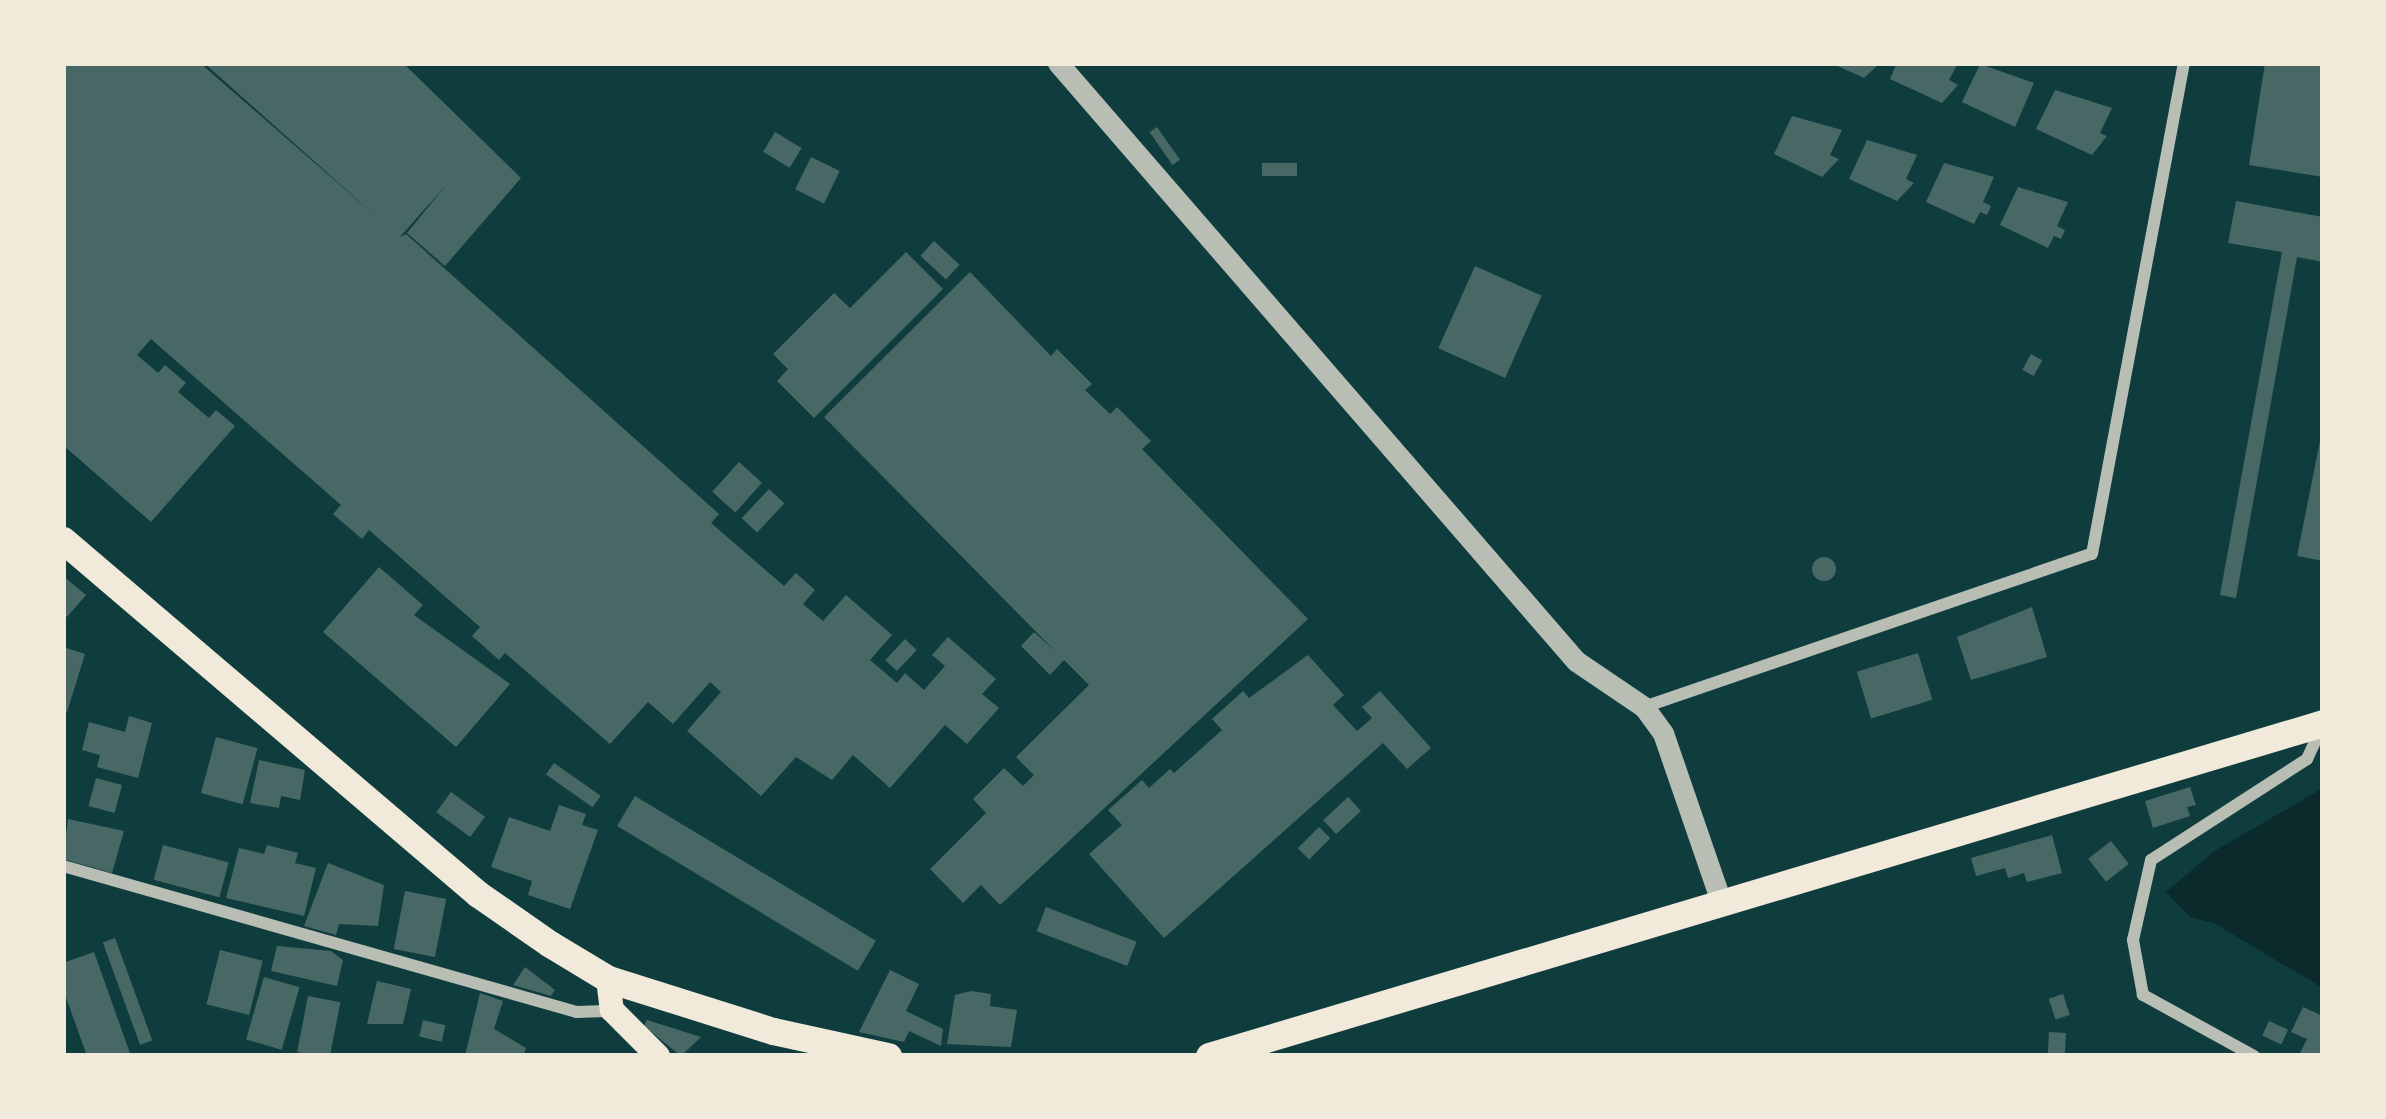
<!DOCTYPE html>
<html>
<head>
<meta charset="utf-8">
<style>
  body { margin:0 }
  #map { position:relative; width:2386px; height:1119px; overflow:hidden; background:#0f3d3e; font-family:"Source Serif 4",serif }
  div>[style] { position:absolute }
  .water>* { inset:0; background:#0a2a2b }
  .building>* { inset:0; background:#486865; transform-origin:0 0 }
  .round { border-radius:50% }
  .minor>* { height:12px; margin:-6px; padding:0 6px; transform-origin:6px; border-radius:6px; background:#b8beb3 }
  .tertiary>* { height:21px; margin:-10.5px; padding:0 10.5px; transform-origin:10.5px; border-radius:10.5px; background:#b8beb3 }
  .secondary>* { height:24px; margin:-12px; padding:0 12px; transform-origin:12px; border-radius:12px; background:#f1e9da }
  .trunk>* { height:27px; margin:-13.5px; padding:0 13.5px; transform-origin:13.5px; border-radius:13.5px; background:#f1e9da }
  span { translate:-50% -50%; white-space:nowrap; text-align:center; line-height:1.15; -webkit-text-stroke:12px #f1e9da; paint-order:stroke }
  .frame { position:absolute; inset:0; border:66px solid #f1e9da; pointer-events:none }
</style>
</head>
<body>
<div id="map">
  <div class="water">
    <div style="clip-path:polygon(2323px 788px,2323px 988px,2214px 923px,2190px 917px,2166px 892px,2213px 852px)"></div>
  </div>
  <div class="building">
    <div style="clip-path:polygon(63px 63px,200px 63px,378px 218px,204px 63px,403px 63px,521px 178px,445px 266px,407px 233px,446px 185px,400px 237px,406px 234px,719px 514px,711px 523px,784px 586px,796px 573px,815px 590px,803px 604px,823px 621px,846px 595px,892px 635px,870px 660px,897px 683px,905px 673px,924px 690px,945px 666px,932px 655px,948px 637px,996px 679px,982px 694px,999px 708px,967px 744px,945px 725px,890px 788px,853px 755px,832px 780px,796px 757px,761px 796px,687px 731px,721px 692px,710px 682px,673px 724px,648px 702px,610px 744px,505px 653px,499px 660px,472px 636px,480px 627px,369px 530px,362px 539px,333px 514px,341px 505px,151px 339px,137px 355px,158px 373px,165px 365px,186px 383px,178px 392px,209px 418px,216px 410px,235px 426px,151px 522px,63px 445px)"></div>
    <div style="clip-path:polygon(1831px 63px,1880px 63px,1864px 78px)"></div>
    <div style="clip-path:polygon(1897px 63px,1958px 63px,1949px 80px,1958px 85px,1942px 103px,1890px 79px)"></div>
    <div style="clip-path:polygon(2265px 63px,2323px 63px,2323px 177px,2249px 165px)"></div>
    <div style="clip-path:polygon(1980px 64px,2034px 83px,2015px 127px,1962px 102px)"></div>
    <div style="clip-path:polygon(2055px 90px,2112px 108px,2100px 133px,2107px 136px,2092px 155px,2036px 129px)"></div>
    <div style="clip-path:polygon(1792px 116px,1842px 130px,1830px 155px,1839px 159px,1822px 177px,1774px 154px)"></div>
    <div style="left:1157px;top:127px;width:40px;height:9px;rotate:55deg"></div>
    <div style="left:775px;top:132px;width:31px;height:23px;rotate:31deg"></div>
    <div style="clip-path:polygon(1867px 140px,1917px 155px,1906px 179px,1914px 183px,1897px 201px,1849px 179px)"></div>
    <div style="left:811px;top:157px;width:32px;height:36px;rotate:26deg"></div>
    <div style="left:1262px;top:163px;width:35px;height:13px"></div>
    <div style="clip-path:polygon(1944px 163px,1994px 177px,1983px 202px,1991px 206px,1987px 215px,1980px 212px,1974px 224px,1926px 202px)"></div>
    <div style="clip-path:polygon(2018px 187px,2068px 202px,2057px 226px,2065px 230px,2061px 239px,2054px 236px,2048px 248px,2000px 225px)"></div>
    <div style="clip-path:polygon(2236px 201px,2323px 217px,2323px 262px,2297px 257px,2236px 598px,2220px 595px,2282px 252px,2228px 243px)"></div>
    <div style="left:934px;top:241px;width:35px;height:20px;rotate:43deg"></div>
    <div style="clip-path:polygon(906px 252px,943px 289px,814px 418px,777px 381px,788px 369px,773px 354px,834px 293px,850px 308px)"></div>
    <div style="left:1475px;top:266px;width:73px;height:90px;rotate:24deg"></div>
    <div style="clip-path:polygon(970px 272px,1051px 356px,1057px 349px,1092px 384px,1085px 390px,1110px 414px,1117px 407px,1151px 441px,1142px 449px,1308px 619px,1000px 905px,981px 885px,963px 903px,930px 869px,986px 813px,973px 799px,1004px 768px,1023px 786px,1034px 775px,1016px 757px,1089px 685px,1064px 660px,1050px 675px,1021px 646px,1034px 632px,1055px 651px,824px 417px)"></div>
    <div style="left:2031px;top:354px;width:13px;height:18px;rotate:29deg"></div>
    <div style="clip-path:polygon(2323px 426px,2323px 561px,2297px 556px)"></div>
    <div style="left:739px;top:462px;width:31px;height:40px;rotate:42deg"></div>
    <div style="left:769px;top:489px;width:21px;height:40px;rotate:43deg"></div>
    <div class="round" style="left:1812px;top:557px;width:24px;height:24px"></div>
    <div style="clip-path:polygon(379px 567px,423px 605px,414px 615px,510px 684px,456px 747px,323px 632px)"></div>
    <div style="clip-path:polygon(63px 576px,86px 595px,67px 617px,63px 613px)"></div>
    <div style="clip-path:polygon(2032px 607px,2047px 657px,1971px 680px,1957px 637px)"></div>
    <div style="left:905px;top:639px;width:16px;height:29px;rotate:43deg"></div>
    <div style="clip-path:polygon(63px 647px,85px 654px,67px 712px,63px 711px)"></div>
    <div style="left:1918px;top:653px;width:49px;height:64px;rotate:73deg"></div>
    <div style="clip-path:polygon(1308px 655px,1344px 695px,1333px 705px,1357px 731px,1372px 718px,1362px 707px,1380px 691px,1431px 748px,1407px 769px,1383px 743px,1164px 938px,1089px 854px,1122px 825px,1108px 810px,1142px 780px,1149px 788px,1170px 769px,1174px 773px,1222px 730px,1212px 719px,1243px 691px,1249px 698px)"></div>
    <div style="clip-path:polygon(129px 716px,152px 723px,138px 778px,97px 767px,100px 755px,82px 750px,89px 722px,125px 732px)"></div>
    <div style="left:216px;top:737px;width:43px;height:58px;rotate:15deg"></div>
    <div style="clip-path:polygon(259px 760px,305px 770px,300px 800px,281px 796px,279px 808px,250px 803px)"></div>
    <div style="left:554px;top:763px;width:57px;height:14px;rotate:35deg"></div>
    <div style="left:96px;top:778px;width:27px;height:29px;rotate:15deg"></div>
    <div style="clip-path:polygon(2190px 787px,2196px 805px,2187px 807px,2190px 816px,2153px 828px,2145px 801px)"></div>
    <div style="left:451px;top:792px;width:42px;height:25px;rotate:36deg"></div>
    <div style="left:635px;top:796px;width:281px;height:35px;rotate:31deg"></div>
    <div style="left:1348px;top:797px;width:19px;height:34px;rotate:47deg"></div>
    <div style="clip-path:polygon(559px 805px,586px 814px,582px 825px,598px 830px,570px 909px,528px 895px,532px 881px,491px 867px,509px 817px,550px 831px)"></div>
    <div style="clip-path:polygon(68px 819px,124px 831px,112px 873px,63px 859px)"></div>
    <div style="left:1319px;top:827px;width:16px;height:30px;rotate:45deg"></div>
    <div style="clip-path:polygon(2052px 835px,2062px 873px,2027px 882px,2024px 873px,2008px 878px,2005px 868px,1976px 876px,1971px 858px)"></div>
    <div style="left:2111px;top:841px;width:29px;height:29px;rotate:52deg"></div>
    <div style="left:163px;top:845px;width:68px;height:36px;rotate:15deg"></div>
    <div style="clip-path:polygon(267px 845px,298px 853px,295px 863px,316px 868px,304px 916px,226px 898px,239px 848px,264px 854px)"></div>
    <div style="clip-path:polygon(328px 863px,384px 885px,378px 926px,339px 924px,336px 935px,304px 926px)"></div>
    <div style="left:405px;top:891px;width:42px;height:59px;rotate:11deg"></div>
    <div style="left:1046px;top:907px;width:97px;height:26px;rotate:21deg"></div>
    <div style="left:115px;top:938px;width:109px;height:13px;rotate:70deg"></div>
    <div style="clip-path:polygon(277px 946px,331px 951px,343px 960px,337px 986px,271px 971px)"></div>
    <div style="left:220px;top:950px;width:44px;height:56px;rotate:14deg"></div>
    <div style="clip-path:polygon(94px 952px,131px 1056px,87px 1056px,63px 989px,63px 963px)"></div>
    <div style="clip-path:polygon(525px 967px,555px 990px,551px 996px,513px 985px)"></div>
    <div style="clip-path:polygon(890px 970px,919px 984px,906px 1011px,943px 1029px,941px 1046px,909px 1031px,904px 1042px,859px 1032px)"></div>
    <div style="left:264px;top:977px;width:37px;height:65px;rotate:16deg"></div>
    <div style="clip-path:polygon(377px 981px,411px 989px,403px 1024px,367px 1024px)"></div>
    <div style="clip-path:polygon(971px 991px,991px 994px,990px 1006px,1017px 1010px,1011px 1047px,947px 1044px,955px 995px)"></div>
    <div style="clip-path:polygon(480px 993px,503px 1001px,494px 1029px,526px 1048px,523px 1056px,465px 1056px)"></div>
    <div style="left:2063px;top:994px;width:22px;height:15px;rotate:72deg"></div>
    <div style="left:308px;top:996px;width:33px;height:57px;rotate:11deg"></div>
    <div style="clip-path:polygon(2303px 1007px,2323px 1016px,2323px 1056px,2300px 1053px,2307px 1039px,2291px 1032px)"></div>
    <div style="left:423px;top:1020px;width:23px;height:17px;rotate:13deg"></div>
    <div style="clip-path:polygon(647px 1020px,701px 1037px,681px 1056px,644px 1026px)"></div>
    <div style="left:2269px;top:1021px;width:21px;height:16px;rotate:25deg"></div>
    <div style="left:2049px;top:1032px;width:17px;height:24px;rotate:3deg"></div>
  </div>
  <div class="minor">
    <div style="left:1644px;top:707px;width:473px;rotate:-18.9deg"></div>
    <div style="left:2092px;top:554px;width:500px;rotate:-79.4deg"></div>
    <div style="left:63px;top:866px;width:534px;rotate:15.86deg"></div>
    <div style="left:577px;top:1012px;width:35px;rotate:-2deg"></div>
    <div style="left:2254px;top:1056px;width:127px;rotate:-151.2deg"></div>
    <div style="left:2143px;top:995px;width:56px;rotate:-100.3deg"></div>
    <div style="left:2133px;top:940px;width:82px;rotate:-77.3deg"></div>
    <div style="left:2151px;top:860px;width:186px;rotate:-32.9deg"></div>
    <div style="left:2307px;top:759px;width:38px;rotate:-65deg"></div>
  </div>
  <div class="tertiary">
    <div style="left:1058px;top:63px;width:791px;rotate:49.1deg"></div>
    <div style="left:1576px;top:661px;width:82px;rotate:34.1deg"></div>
    <div style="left:1644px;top:707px;width:32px;rotate:54deg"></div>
    <div style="left:1663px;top:733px;width:178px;rotate:71deg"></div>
  </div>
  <div class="secondary">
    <div style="left:608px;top:979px;width:31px;rotate:83deg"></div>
    <div style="left:612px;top:1010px;width:65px;rotate:45deg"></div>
  </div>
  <div class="trunk">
    <div style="left:63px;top:540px;width:545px;rotate:40.46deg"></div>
    <div style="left:478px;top:894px;width:88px;rotate:34.8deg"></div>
    <div style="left:550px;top:944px;width:68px;rotate:31.1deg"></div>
    <div style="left:608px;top:979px;width:173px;rotate:17.5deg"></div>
    <div style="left:773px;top:1031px;width:118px;rotate:12.3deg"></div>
    <div style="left:1209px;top:1056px;width:1163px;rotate:-16.64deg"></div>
  </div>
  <div class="frame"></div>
</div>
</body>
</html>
